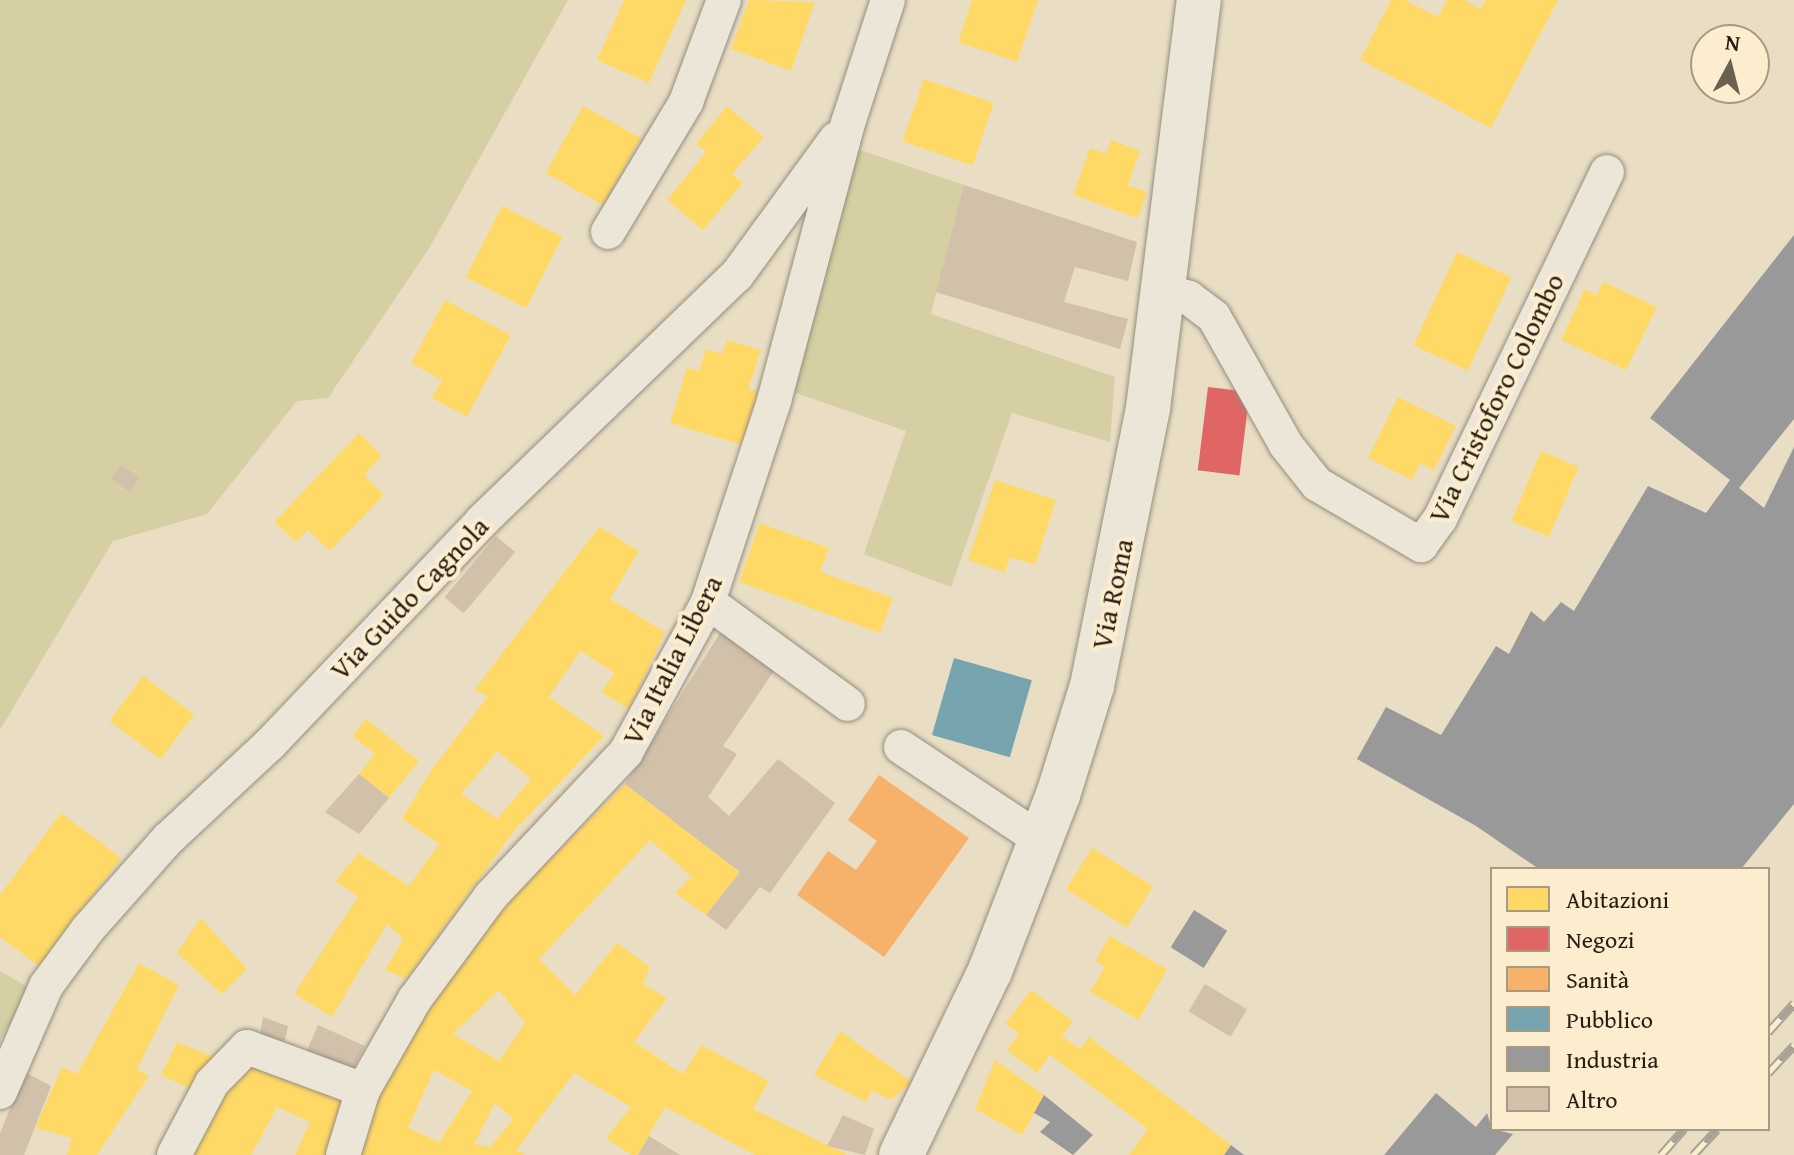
<!DOCTYPE html>
<html>
<head>
<meta charset="utf-8">
<style>
  body { margin:0 }
  #map { position:relative; width:1794px; height:1155px; overflow:hidden; background:#e9dec3; font-family:"Gentium Book Plus",serif }
  div>[style] { position:absolute }
  .green>* { inset:0; background:#d5cfa3 }
  .homes>* { inset:0; background:#ffd966; transform-origin:0 0 }
  .shops>* { inset:0; background:#e06666; transform-origin:0 0 }
  .health>* { inset:0; background:#f6b26b }
  .public>* { inset:0; background:#76a5af; transform-origin:0 0 }
  .industry>* { inset:0; background:#999; transform-origin:0 0 }
  .building>* { inset:0; background:#d1c0aa; transform-origin:0 0 }
  .roads { filter:drop-shadow(0 0 2px #958e7e) drop-shadow(0 0 2px #958e7e) }
  .minor>* { height:34px; margin:-17px; padding:0 17px; transform-origin:17px; border-radius:17px; background:#ece6d9 }
  .secondary>* { height:44px; margin:-22px; padding:0 22px; transform-origin:22px; border-radius:22px; background:#ece6d9 }
  .rail>* { height:9px; margin-top:-4.5px; transform-origin:0; background:repeating-linear-gradient(90deg,#fbedce 0 18px,#a7a196 0 36px); box-sizing:border-box; border-block:2px solid #a7a196 }
  span { translate:-50% -50%; white-space:nowrap; text-align:center; line-height:1.15; -webkit-text-stroke:8px #fbedce; paint-order:stroke }
  .street-label { font-size:28px; color:#261e13 }
  .legend { position:absolute; left:1490px; top:867px; width:280px; height:264px; box-sizing:border-box; background:#fbedce; border:2px solid #a69a83; margin:0; padding:10px 14px; list-style:none; font-size:24px; color:#261e13 }
  .legend li { display:flex; align-items:center; gap:16px; height:40px }
  .legend b { width:40px; border:2px solid #a69a83 }
  .north { position:absolute; left:1690px; top:24px; width:80px; height:80px; box-sizing:border-box; background:#fbedce; border:2px solid #a69a83; border-radius:50%; rotate:7deg; font-size:22px; font-weight:700; line-height:32px; text-align:center; color:#261e13 }
  .north::after { content:''; display:block; margin:auto; width:28px; height:36px; background:#6a6151; clip-path:polygon(50% 0,100% 100%,50% 72%,0 100%) }
</style>
</head>
<body>
<div id="map">
  <div class="green">
    <div style="clip-path:polygon(0 0,568px 0,430px 247px,328px 398px,297px 401px,207px 514px,113px 541px,0 730px)"></div>
    <div style="clip-path:polygon(854px 148px,964px 185px,931px 314px,1115px 377px,1110px 442px,1012px 413px,951px 587px,864px 554px,906px 431px,793px 392px)"></div>
    <div style="clip-path:polygon(0 971px,31px 989px,0 1040px)"></div>
  </div>
  <div class="homes">
    <div style="clip-path:polygon(624px 0,686px 0,649px 83px,597px 60px)"></div>
    <div style="clip-path:polygon(749px 0,815px 2px,791px 71px,731px 49px)"></div>
    <div style="clip-path:polygon(972px 0,1038px 0,1017px 62px,958px 42px)"></div>
    <div style="clip-path:polygon(1391px 0,1405px 0,1438px 17px,1447px 0,1464px 0,1481px 9px,1486px 0,1558px 0,1491px 128px,1360px 60px)"></div>
    <div style="left:924px;top:79px;width:74px;height:66px;rotate:19deg"></div>
    <div style="left:583px;top:106px;width:66px;height:77px;rotate:29deg"></div>
    <div style="clip-path:polygon(727px 106px,764px 137px,732px 174px,743px 183px,703px 230px,667px 200px,706px 152px,696px 144px)"></div>
    <div style="clip-path:polygon(1111px 140px,1140px 151px,1128px 185px,1147px 192px,1138px 218px,1073px 195px,1090px 148px,1106px 154px)"></div>
    <div style="left:502px;top:206px;width:68px;height:80px;rotate:27deg"></div>
    <div style="left:1457px;top:252px;width:60px;height:103px;rotate:25deg"></div>
    <div style="clip-path:polygon(1603px 282px,1657px 307px,1626px 370px,1561px 340px,1585px 289px,1597px 295px)"></div>
    <div style="clip-path:polygon(445px 300px,511px 335px,467px 417px,432px 398px,442px 380px,411px 363px)"></div>
    <div style="clip-path:polygon(727px 340px,761px 350px,748px 389px,758px 392px,742px 445px,670px 423px,687px 368px,699px 371px,706px 349px,722px 354px)"></div>
    <div style="clip-path:polygon(1398px 397px,1456px 426px,1434px 470px,1420px 463px,1412px 480px,1368px 458px)"></div>
    <div style="clip-path:polygon(359px 433px,382px 456px,364px 475px,384px 495px,330px 551px,308px 530px,296px 542px,274px 522px)"></div>
    <div style="left:1541px;top:451px;width:41px;height:76px;rotate:23deg"></div>
    <div style="clip-path:polygon(995px 480px,1056px 500px,1035px 565px,1010px 557px,1005px 573px,968px 560px)"></div>
    <div style="clip-path:polygon(760px 523px,829px 548px,820px 572px,893px 598px,880px 633px,739px 582px)"></div>
    <div style="clip-path:polygon(evenodd,599px 527px,639px 551px,610px 599px,665px 632px,629px 709px,601px 692px,615px 673px,580px 651px,549px 697px,604px 736px,514px 831px,406px 979px,385px 970px,403px 939px,387px 924px,332px 1017px,294px 994px,358px 897px,335px 881px,359px 853px,409px 886px,439px 844px,402px 819px,430px 772px,488px 696px,474px 690px,599px 527px,497px 751px,531px 779px,497px 819px,461px 794px,497px 751px)"></div>
    <div style="left:143px;top:676px;width:64px;height:56px;rotate:37deg"></div>
    <div style="clip-path:polygon(366px 719px,419px 761px,389px 798px,359px 774px,375px 754px,352px 736px)"></div>
    <div style="clip-path:polygon(evenodd,625px 784px,740px 872px,706px 915px,675px 893px,692px 877px,650px 840px,539px 959px,575px 995px,617px 943px,650px 967px,643px 984px,667px 998px,634px 1042px,683px 1074px,701px 1045px,769px 1081px,753px 1109px,848px 1155px,755px 1155px,665px 1107px,638px 1155px,631px 1155px,606px 1138px,631px 1107px,574px 1073px,516px 1150px,526px 1155px,356px 1155px,369px 1112px,416px 1014px,495px 914px,625px 784px,499px 990px,525px 1023px,499px 1061px,453px 1034px,499px 990px,625px 784px,434px 1070px,472px 1091px,439px 1142px,408px 1128px,434px 1070px,625px 784px,495px 1103px,513px 1119px,490px 1147px,474px 1144px,495px 1103px)"></div>
    <div style="clip-path:polygon(61px 813px,121px 858px,39px 966px,0 937px,0 895px)"></div>
    <div style="left:1092px;top:848px;width:72px;height:49px;rotate:32deg"></div>
    <div style="clip-path:polygon(201px 918px,247px 969px,222px 994px,177px 953px)"></div>
    <div style="clip-path:polygon(1110px 936px,1167px 969px,1139px 1020px,1090px 992px,1105px 966px,1095px 961px)"></div>
    <div style="clip-path:polygon(139px 963px,179px 985px,137px 1069px,149px 1076px,97px 1155px,67px 1155px,72px 1138px,35px 1128px,62px 1067px,77px 1074px)"></div>
    <div style="clip-path:polygon(1031px 990px,1073px 1021px,1062px 1036px,1080px 1049px,1089px 1037px,1231px 1145px,1224px 1155px,1129px 1155px,1148px 1129px,1050px 1055px,1037px 1073px,1007px 1050px,1019px 1034px,1005px 1024px)"></div>
    <div style="clip-path:polygon(840px 1031px,912px 1082px,891px 1100px,872px 1091px,866px 1102px,814px 1075px)"></div>
    <div style="clip-path:polygon(177px 1042px,214px 1057px,193px 1090px,161px 1075px)"></div>
    <div style="clip-path:polygon(252px 1060px,351px 1096px,333px 1155px,295px 1155px,310px 1122px,277px 1107px,251px 1155px,178px 1155px,221px 1081px)"></div>
    <div style="clip-path:polygon(995px 1060px,1044px 1095px,1022px 1135px,975px 1109px)"></div>
  </div>
  <div class="shops">
    <div style="left:1208px;top:387px;width:42px;height:84px;rotate:7deg"></div>
  </div>
  <div class="health">
    <div style="clip-path:polygon(879px 775px,969px 838px,884px 957px,797px 895px,828px 851px,856px 870px,877px 841px,848px 820px)"></div>
  </div>
  <div class="public">
    <div style="left:954px;top:658px;width:81px;height:80px;rotate:16deg"></div>
  </div>
  <div class="industry">
    <div style="clip-path:polygon(1794px 235px,1794px 419px,1739px 488px,1764px 508px,1794px 447px,1794px 804px,1741px 869px,1539px 869px,1476px 826px,1357px 759px,1386px 707px,1441px 735px,1496px 646px,1509px 654px,1531px 611px,1544px 622px,1561px 602px,1574px 611px,1648px 486px,1706px 513px,1730px 480px,1650px 418px)"></div>
    <div style="left:1194px;top:910px;width:39px;height:44px;rotate:32deg"></div>
    <div style="clip-path:polygon(1436px 1093px,1476px 1127px,1487px 1113px,1492px 1129px,1513px 1134px,1495px 1155px,1384px 1155px)"></div>
    <div style="clip-path:polygon(1044px 1095px,1093px 1135px,1073px 1155px,1040px 1132px,1050px 1122px,1034px 1113px)"></div>
    <div style="clip-path:polygon(1231px 1145px,1244px 1155px,1224px 1155px)"></div>
  </div>
  <div class="building">
    <div style="clip-path:polygon(964px 185px,1137px 242px,1128px 281px,1075px 267px,1064px 302px,1128px 319px,1120px 349px,936px 292px)"></div>
    <div style="left:121px;top:465px;width:22px;height:17px;rotate:34deg"></div>
    <div style="left:496px;top:536px;width:25px;height:80px;rotate:40deg"></div>
    <div style="clip-path:polygon(720px 633px,776px 668px,723px 746px,737px 754px,708px 797px,729px 816px,778px 759px,835px 803px,770px 893px,760px 887px,726px 930px,706px 915px,740px 872px,625px 784px)"></div>
    <div style="clip-path:polygon(359px 774px,389px 798px,359px 834px,325px 812px)"></div>
    <div style="left:1205px;top:984px;width:49px;height:32px;rotate:31deg"></div>
    <div style="clip-path:polygon(263px 1017px,288px 1026px,283px 1049px,259px 1040px)"></div>
    <div style="clip-path:polygon(318px 1025px,365px 1046px,352px 1071px,305px 1055px)"></div>
    <div style="clip-path:polygon(25px 1072px,51px 1086px,24px 1155px,0 1155px,0 1133px)"></div>
    <div style="clip-path:polygon(843px 1115px,874px 1129px,865px 1155px,827px 1146px)"></div>
    <div style="clip-path:polygon(649px 1136px,680px 1155px,638px 1155px)"></div>
  </div>
  <div class="roads">
    <div class="minor">
      <div style="left:608px;top:232px;width:152px;rotate:-59deg"></div>
      <div style="left:686px;top:102px;width:109px;rotate:-69.6deg"></div>
      <div style="left:1165px;top:291px;width:25px;rotate:16deg"></div>
      <div style="left:1189px;top:298px;width:31px;rotate:37deg"></div>
      <div style="left:1214px;top:317px;width:147px;rotate:60.6deg"></div>
      <div style="left:1286px;top:445px;width:50px;rotate:51.5deg"></div>
      <div style="left:1317px;top:484px;width:121px;rotate:30.4deg"></div>
      <div style="left:1421px;top:545px;width:32px;rotate:-54deg"></div>
      <div style="left:1440px;top:519px;width:385px;rotate:-64.3deg"></div>
      <div style="left:708px;top:602px;width:173px;rotate:36.1deg"></div>
      <div style="left:901px;top:747px;width:168px;rotate:33.6deg"></div>
      <div style="left:0;top:1092px;width:116px;rotate:-66.5deg"></div>
      <div style="left:46px;top:986px;width:71px;rotate:-53.6deg"></div>
      <div style="left:88px;top:929px;width:120px;rotate:-48.4deg"></div>
      <div style="left:168px;top:839px;width:139px;rotate:-43deg"></div>
      <div style="left:270px;top:744px;width:308px;rotate:-46.4deg"></div>
      <div style="left:482px;top:521px;width:354px;rotate:-44deg"></div>
      <div style="left:737px;top:275px;width:168px;rotate:-53.9deg"></div>
      <div style="left:174px;top:1155px;width:81px;rotate:-62.2deg"></div>
      <div style="left:212px;top:1083px;width:50px;rotate:-45.8deg"></div>
      <div style="left:247px;top:1047px;width:124px;rotate:20.3deg"></div>
      <div style="left:343px;top:1155px;width:68px;rotate:-72.9deg"></div>
      <div style="left:363px;top:1090px;width:105px;rotate:-60.3deg"></div>
      <div style="left:415px;top:999px;width:128px;rotate:-53.6deg"></div>
      <div style="left:491px;top:896px;width:197px;rotate:-46.8deg"></div>
      <div style="left:626px;top:752px;width:171px;rotate:-61.3deg"></div>
      <div style="left:708px;top:602px;width:212px;rotate:-71.8deg"></div>
      <div style="left:774px;top:401px;width:288px;rotate:-75.1deg"></div>
      <div style="left:848px;top:123px;width:129px;rotate:-72deg"></div>
    </div>
    <div class="secondary">
      <div style="left:901px;top:1155px;width:204px;rotate:-64.2deg"></div>
      <div style="left:990px;top:971px;width:189px;rotate:-68.9deg"></div>
      <div style="left:1058px;top:795px;width:114px;rotate:-72.7deg"></div>
      <div style="left:1092px;top:686px;width:284px;rotate:-78.6deg"></div>
      <div style="left:1148px;top:408px;width:411px;rotate:-82.9deg"></div>
    </div>
  </div>
  <div class="rail">
    <div style="left:1768px;top:1032px;width:39px;rotate:-48deg"></div>
    <div style="left:1768px;top:1073px;width:38px;rotate:-47deg"></div>
    <div style="left:1661px;top:1155px;width:35px;rotate:-49deg"></div>
    <div style="left:1693px;top:1155px;width:35px;rotate:-47deg"></div>
  </div>
  <div class="street-label">
    <span style="left:1496px;top:398px;rotate:-64deg">Via Cristoforo Colombo</span>
    <span style="left:1112px;top:594px;rotate:-78deg">Via Roma</span>
    <span style="left:409px;top:598px;rotate:-46deg">Via Guido Cagnola</span>
    <span style="left:672px;top:660px;rotate:-63deg">Via Italia Libera</span>
  </div>
  <ul class="legend">
  <li><b style="height:22px;background:#ffd966"></b>Abitazioni</li>
  <li><b style="height:22px;background:#e06666"></b>Negozi</li>
  <li><b style="height:22px;background:#f6b26b"></b>Sanità</li>
  <li><b style="height:22px;background:#76a5af"></b>Pubblico</li>
  <li><b style="height:22px;background:#999"></b>Industria</li>
  <li><b style="height:22px;background:#d1c0aa"></b>Altro</li>
  </ul>
  <div class="north">N</div>
</div>
</body>
</html>
